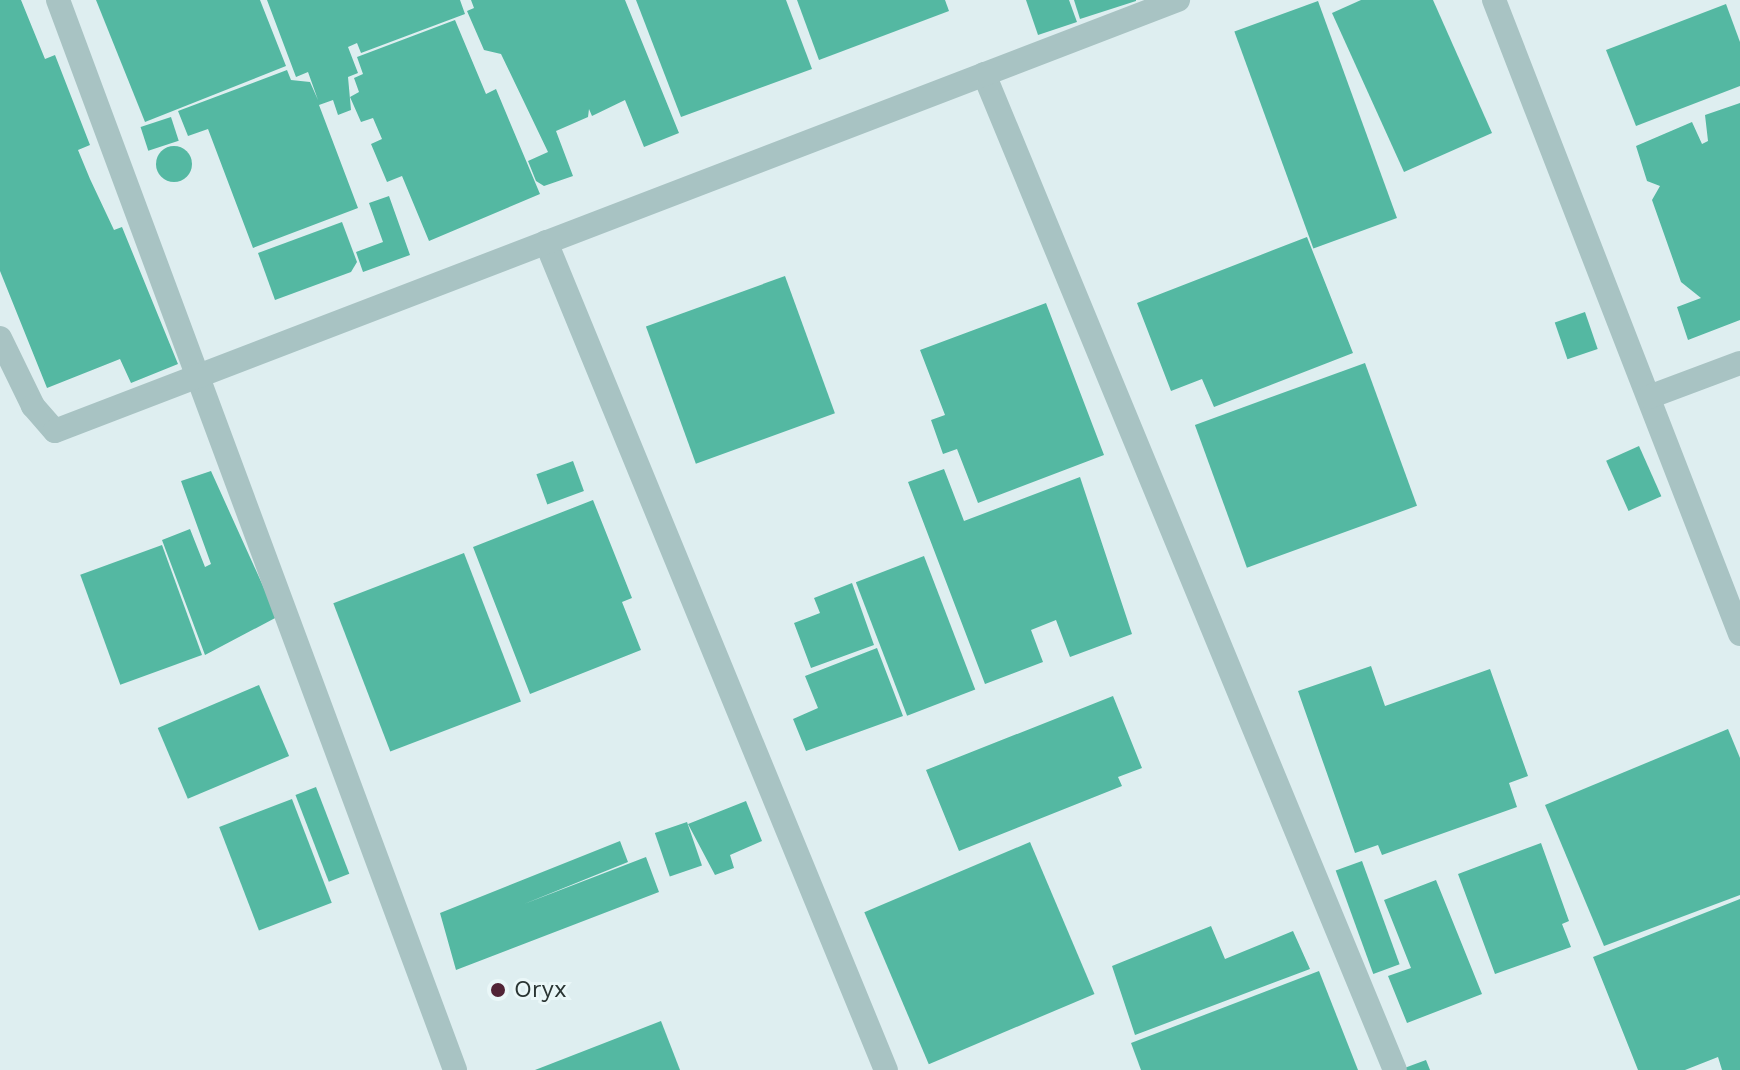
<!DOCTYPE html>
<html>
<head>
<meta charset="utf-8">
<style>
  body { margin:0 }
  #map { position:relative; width:1740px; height:1070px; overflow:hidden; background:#deeef0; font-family:"Work Sans",sans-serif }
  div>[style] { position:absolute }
  .building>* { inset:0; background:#54b8a2; transform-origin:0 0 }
  .round { border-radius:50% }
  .minor>* { height:24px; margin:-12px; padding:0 12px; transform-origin:12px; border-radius:12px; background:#a8c3c3 }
  .dots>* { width:22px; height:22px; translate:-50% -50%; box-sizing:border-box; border:4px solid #eaf7f8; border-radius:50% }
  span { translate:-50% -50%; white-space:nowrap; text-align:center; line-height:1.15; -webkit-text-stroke:6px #eaf7f8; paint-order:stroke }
  .poi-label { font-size:24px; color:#2a3533 }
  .left { translate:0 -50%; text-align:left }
</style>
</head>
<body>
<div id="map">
  <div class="building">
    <div style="clip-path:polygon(0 0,21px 0,45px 59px,55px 55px,90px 145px,78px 150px,90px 179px,114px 230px,122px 227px,178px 364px,131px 383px,120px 359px,47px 388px,0 271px)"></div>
    <div style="clip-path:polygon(96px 0,260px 0,286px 66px,145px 122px)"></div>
    <div style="clip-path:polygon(267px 0,460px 0,465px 14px,361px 53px,357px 43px,348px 47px,358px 73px,348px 77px,351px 110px,338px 115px,333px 100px,319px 105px,358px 208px,253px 248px,208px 129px,188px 136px,178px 111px,287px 70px,291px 80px,310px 82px,318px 100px,308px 72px,296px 77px)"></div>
    <div style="clip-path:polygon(471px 0,625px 0,679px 133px,644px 147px,625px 100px,592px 116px,589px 109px,588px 117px,556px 131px,573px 176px,544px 186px,536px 181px,528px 161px,548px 152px,501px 54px,484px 50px,467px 11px,474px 8px)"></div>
    <div style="clip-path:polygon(636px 0,786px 0,812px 69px,681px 117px)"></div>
    <div style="clip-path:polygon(797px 0,945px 0,949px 11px,819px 60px)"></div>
    <div style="clip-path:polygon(1026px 0,1069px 0,1077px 22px,1038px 35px)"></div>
    <div style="clip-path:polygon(1074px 0,1136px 0,1136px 1px,1080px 19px)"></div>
    <div style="clip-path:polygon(1361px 0,1433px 0,1492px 133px,1404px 172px,1332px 13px)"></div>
    <div style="left:1318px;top:1px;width:231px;height:89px;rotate:70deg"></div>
    <div style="clip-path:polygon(1726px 4px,1740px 42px,1740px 86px,1636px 126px,1606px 50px)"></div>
    <div style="clip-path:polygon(455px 20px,486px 94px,496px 89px,540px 194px,429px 241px,402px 176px,387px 182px,371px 144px,382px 139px,373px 118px,361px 122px,350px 97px,359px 92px,354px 78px,363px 74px,357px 57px)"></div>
    <div style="clip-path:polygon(1740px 103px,1740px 320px,1688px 340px,1677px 307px,1701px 298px,1681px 282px,1652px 200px,1660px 186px,1647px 181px,1636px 146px,1692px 122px,1702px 144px,1708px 141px,1705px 115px)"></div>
    <div style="left:171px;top:117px;width:25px;height:32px;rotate:72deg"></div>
    <div class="round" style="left:156px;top:146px;width:36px;height:36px"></div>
    <div style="clip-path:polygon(389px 196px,410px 255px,363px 272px,356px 252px,383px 242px,369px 203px)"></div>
    <div style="clip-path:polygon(342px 222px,357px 262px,351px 272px,275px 300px,258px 253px)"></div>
    <div style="clip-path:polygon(1307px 237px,1353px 353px,1214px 407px,1202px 379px,1171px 391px,1137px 303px)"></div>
    <div style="left:785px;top:276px;width:146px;height:148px;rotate:70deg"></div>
    <div style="clip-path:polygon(1046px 303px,1104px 455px,978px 503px,957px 449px,943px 454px,931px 420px,945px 415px,920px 350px)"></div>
    <div style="left:1585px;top:312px;width:39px;height:32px;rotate:71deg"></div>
    <div style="left:1365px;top:363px;width:152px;height:181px;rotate:70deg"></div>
    <div style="left:1639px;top:446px;width:55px;height:36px;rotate:66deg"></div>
    <div style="left:573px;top:461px;width:32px;height:39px;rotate:70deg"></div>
    <div style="clip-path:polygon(944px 469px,964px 521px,1080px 477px,1132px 634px,1070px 657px,1056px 620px,1031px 630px,1043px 662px,985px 684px,908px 482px)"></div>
    <div style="clip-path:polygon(211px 471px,277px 617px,205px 655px,162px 540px,190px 529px,205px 567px,211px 564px,181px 481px)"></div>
    <div style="clip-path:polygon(593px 500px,632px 598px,622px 602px,641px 650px,530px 694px,473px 547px)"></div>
    <div style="left:162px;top:545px;width:117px;height:87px;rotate:70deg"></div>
    <div style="left:464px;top:553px;width:159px;height:140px;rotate:69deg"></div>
    <div style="left:924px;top:556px;width:143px;height:73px;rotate:69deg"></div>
    <div style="clip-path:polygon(852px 583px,874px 645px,811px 668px,794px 623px,820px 613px,814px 598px)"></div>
    <div style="clip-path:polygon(877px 648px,903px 716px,806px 751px,793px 719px,818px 708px,805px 676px)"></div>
    <div style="clip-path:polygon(1371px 666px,1385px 706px,1490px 669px,1528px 776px,1509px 783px,1517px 807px,1382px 855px,1378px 845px,1355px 853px,1298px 691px)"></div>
    <div style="left:259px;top:685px;width:77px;height:110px;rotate:67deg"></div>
    <div style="clip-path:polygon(1113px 696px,1142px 768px,1118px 777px,1122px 786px,959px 851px,926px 770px)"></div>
    <div style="clip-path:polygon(1728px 729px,1740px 758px,1740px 895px,1604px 946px,1545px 805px)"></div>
    <div style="left:316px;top:787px;width:93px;height:22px;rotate:69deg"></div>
    <div style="left:292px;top:799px;width:111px;height:78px;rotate:69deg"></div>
    <div style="clip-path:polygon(746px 801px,762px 841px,730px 855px,734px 868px,715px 875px,688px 824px)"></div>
    <div style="left:687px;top:822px;width:46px;height:34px;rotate:71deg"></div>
    <div style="clip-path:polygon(620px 841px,628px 862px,524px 904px,646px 857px,659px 892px,456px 970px,440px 913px)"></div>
    <div style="left:1030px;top:842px;width:165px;height:180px;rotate:67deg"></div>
    <div style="clip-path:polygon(1541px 843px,1569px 921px,1562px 924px,1571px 947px,1495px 974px,1458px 874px)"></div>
    <div style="left:1362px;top:861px;width:110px;height:28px;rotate:70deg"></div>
    <div style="clip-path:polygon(1436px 880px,1482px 994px,1407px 1023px,1388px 976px,1411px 968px,1384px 900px)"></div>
    <div style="clip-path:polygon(1740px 899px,1740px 1070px,1722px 1070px,1718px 1057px,1685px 1070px,1638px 1070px,1593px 957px)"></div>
    <div style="clip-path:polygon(1211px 926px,1225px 959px,1293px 931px,1310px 969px,1135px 1035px,1112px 966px)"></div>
    <div style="clip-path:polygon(1319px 971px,1358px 1070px,1141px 1070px,1131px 1043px)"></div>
    <div style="clip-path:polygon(661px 1021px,680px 1070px,535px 1070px)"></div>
    <div style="clip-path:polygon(1426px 1060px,1430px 1070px,1399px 1070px)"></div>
  </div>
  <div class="minor">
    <div style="left:58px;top:0;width:1141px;rotate:69.64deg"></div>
    <div style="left:1494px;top:0;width:680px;rotate:68.79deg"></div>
    <div style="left:984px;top:74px;width:1077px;rotate:67.58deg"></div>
    <div style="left:546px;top:242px;width:895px;rotate:67.68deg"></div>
    <div style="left:0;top:338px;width:76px;rotate:64.1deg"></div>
    <div style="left:33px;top:406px;width:33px;rotate:49deg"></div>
    <div style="left:55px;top:431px;width:1203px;rotate:-21deg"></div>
    <div style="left:1649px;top:397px;width:97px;rotate:-20.5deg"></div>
  </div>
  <div class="dots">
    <div style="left:498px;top:990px;background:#522436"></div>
  </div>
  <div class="poi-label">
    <span class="left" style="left:514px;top:990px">Oryx</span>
  </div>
</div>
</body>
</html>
